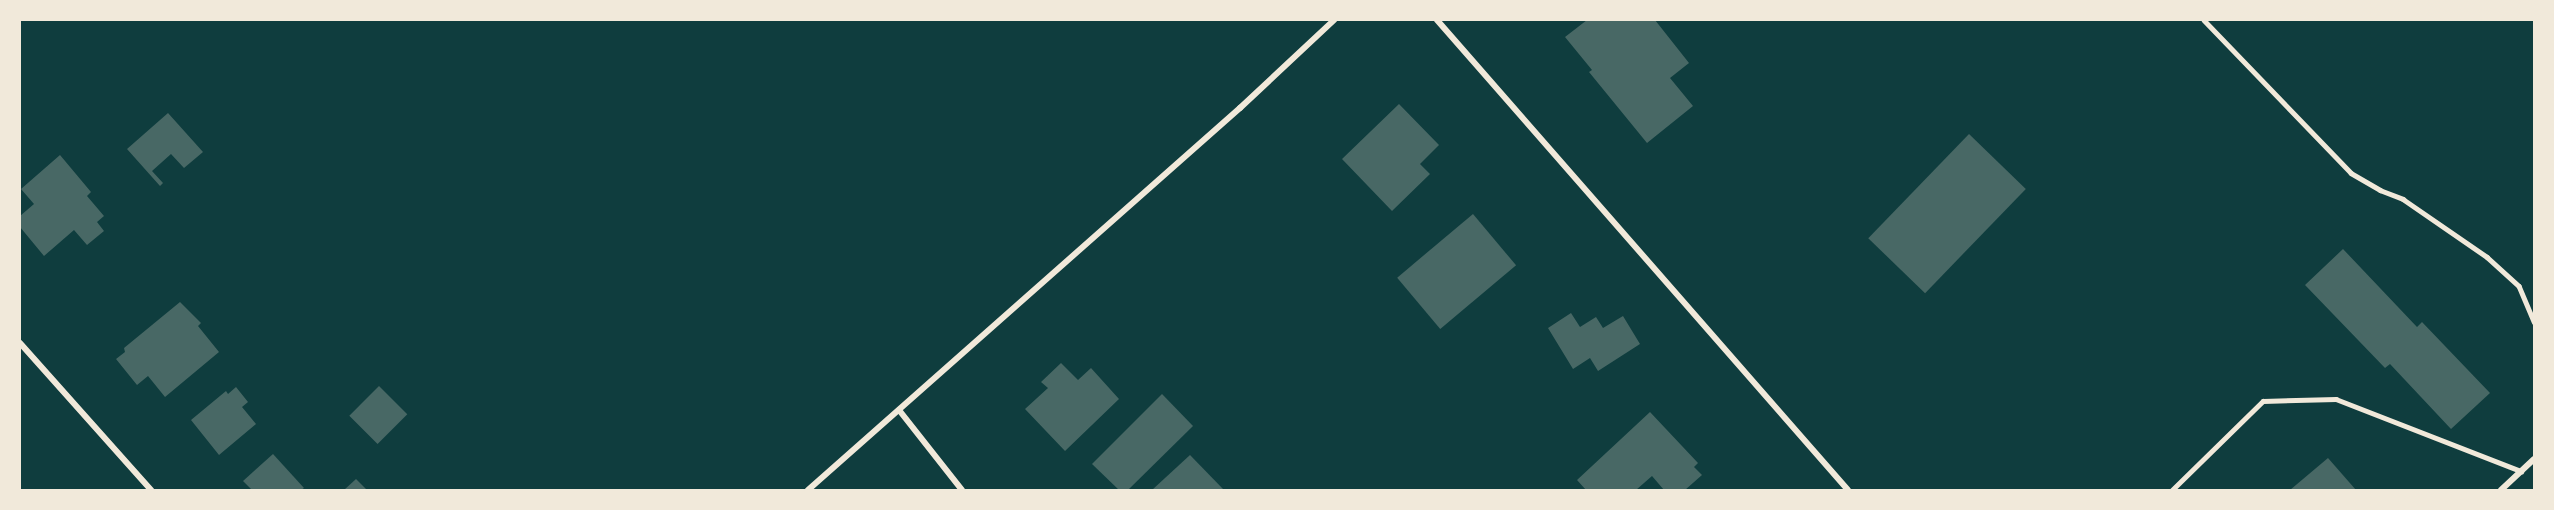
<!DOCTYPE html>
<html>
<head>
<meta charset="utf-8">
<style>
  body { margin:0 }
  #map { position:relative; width:2554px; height:510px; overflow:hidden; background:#0f3d3e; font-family:"Sofia Sans Condensed",sans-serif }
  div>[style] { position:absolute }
  .building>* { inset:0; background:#486865; transform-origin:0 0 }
  .service>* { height:4.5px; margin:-2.25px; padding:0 2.25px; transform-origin:2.25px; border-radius:2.25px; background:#f1e9da }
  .minor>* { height:6px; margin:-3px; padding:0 3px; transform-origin:3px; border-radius:3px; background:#f1e9da }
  span { translate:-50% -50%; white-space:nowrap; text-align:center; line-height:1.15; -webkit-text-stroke:6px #f1e9da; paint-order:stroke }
  .frame { position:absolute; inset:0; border:21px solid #f1e9da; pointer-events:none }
</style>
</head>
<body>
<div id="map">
  <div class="building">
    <div style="clip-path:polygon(1587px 20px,1655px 20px,1689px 63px,1670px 78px,1693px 106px,1647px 143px,1589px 72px,1592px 70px,1565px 37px)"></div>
    <div style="clip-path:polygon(1399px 104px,1439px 145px,1420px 164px,1430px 174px,1392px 211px,1342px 159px)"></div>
    <div style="clip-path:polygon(168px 113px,203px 152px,184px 168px,171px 154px,152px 171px,163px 183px,160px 186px,127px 149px)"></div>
    <div style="left:1969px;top:134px;width:79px;height:145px;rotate:44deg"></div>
    <div style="clip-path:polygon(60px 155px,91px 192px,87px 196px,104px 216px,97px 222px,104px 231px,87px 245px,74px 230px,44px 256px,20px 227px,20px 216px,34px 204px,21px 189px)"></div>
    <div style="left:1473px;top:214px;width:67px;height:99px;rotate:50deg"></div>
    <div style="clip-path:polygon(2343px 249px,2417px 327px,2422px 322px,2490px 393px,2451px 429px,2390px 364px,2385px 368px,2305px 285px)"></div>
    <div style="clip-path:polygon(180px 302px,201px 323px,198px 326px,219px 352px,165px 397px,148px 376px,137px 385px,116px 359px,125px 352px,124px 348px)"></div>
    <div style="clip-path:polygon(1571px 313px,1580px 327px,1596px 317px,1603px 328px,1623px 316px,1640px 344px,1598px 371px,1590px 358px,1573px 369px,1548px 328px)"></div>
    <div style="clip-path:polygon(1061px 363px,1078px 380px,1091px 368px,1119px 399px,1065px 451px,1025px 409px,1048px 388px,1041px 382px)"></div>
    <div style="left:379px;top:386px;width:40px;height:42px;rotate:45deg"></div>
    <div style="clip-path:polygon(236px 387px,248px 402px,242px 407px,256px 424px,219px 455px,191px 420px,226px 391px,228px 394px)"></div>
    <div style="clip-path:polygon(1162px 394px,1193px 426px,1128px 490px,1119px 490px,1092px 464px)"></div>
    <div style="clip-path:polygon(1650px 412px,1698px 463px,1694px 467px,1702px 475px,1685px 490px,1664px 490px,1652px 476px,1636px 490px,1586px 490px,1577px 480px)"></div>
    <div style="clip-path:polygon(273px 454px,304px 488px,301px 490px,252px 490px,243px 481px)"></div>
    <div style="clip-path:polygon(1190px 455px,1224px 490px,1152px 490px)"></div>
    <div style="clip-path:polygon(2328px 458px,2356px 490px,2290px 490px)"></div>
    <div style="clip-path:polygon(356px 479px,367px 490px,344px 490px)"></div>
  </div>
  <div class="service">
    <div style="left:2204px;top:20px;width:212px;rotate:46.1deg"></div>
    <div style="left:2351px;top:173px;width:34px;rotate:30deg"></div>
    <div style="left:2380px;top:190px;width:25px;rotate:21deg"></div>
    <div style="left:2403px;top:199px;width:102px;rotate:34.6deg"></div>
    <div style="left:2487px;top:257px;width:43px;rotate:42.2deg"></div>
    <div style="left:2519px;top:286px;width:39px;rotate:67deg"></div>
    <div style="left:2172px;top:490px;width:127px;rotate:-44.4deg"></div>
    <div style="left:2263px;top:401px;width:73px;rotate:-1.6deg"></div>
    <div style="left:2336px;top:399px;width:199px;rotate:21.3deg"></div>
  </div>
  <div class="minor">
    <div style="left:1437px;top:20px;width:624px;rotate:48.83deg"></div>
    <div style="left:20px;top:343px;width:197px;rotate:48.3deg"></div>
    <div style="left:899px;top:410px;width:102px;rotate:51.8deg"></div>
    <div style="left:808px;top:490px;width:577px;rotate:-41.49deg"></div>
    <div style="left:1240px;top:108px;width:129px;rotate:-43.1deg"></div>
    <div style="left:2501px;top:490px;width:45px;rotate:-43.2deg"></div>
  </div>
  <div class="frame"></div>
</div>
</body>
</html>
